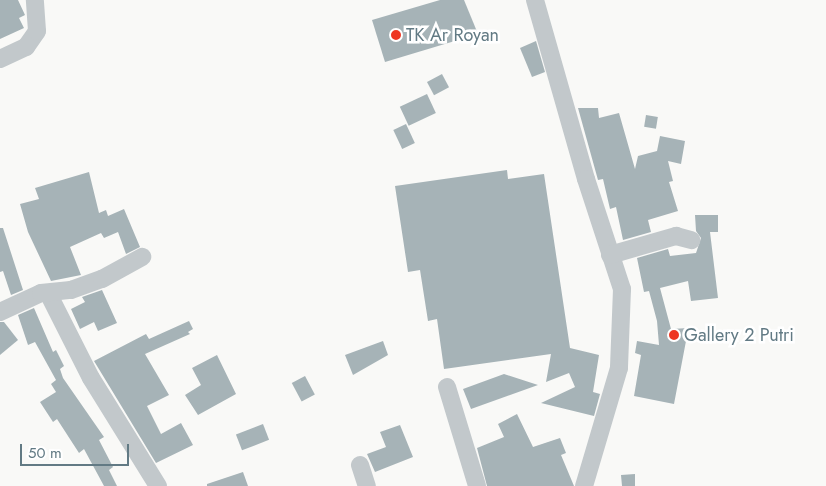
<!DOCTYPE html>
<html>
<head>
<meta charset="utf-8">
<style>
  body { margin:0 }
  #map { position:relative; width:826px; height:486px; overflow:hidden; background:#f9f9f7; font-family:Jost,sans-serif }
  div>[style] { position:absolute }
  .building>* { inset:0; background:#a6b3b7; transform-origin:0 0 }
  .minor>* { height:18px; margin:-9px; padding:0 9px; transform-origin:9px; border-radius:9px; background:#c2c8cb }
  .dots>* { width:14px; height:14px; translate:-50% -50%; box-sizing:border-box; border:2px solid #fff; border-radius:50% }
  span { translate:-50% -50%; white-space:nowrap; text-align:center; line-height:1.15; -webkit-text-stroke:5px #fff; paint-order:stroke }
  .poi-label { font-size:18px; color:#627a84 }
  .left { translate:0 -50%; text-align:left }
  .scale { position:absolute; left:20px; top:444px; width:109px; height:22px; box-sizing:border-box; border:2px solid #627a84; border-top:0; padding-left:6px; font-size:15px; line-height:18px; white-space:nowrap; color:#627a84; -webkit-text-stroke:4px #fff; paint-order:stroke }
</style>
</head>
<body>
<div id="map">
  <div class="building">
    <div style="clip-path:polygon(0 0,18px 0,25px 15px,19px 18px,24px 28px,0 39px)"></div>
    <div style="clip-path:polygon(440px 0,464px 0,478px 34px,385px 62px,372px 20px)"></div>
    <div style="clip-path:polygon(536px 41px,545px 72px,532px 77px,520px 48px)"></div>
    <div style="left:442px;top:74px;width:15px;height:17px;rotate:62deg"></div>
    <div style="left:427px;top:94px;width:21px;height:30px;rotate:65deg"></div>
    <div style="clip-path:polygon(578px 108px,598px 108px,599px 118px,619px 113px,635px 169px,638px 156px,657px 151px,660px 136px,685px 141px,681px 164px,668px 161px,673px 181px,669px 182px,678px 211px,648px 220px,651px 232px,623px 240px,616px 207px,610px 209px,603px 179px,598px 180px)"></div>
    <div style="left:646px;top:115px;width:12px;height:12px;rotate:9deg"></div>
    <div style="left:406px;top:124px;width:21px;height:14px;rotate:65deg"></div>
    <div style="clip-path:polygon(507px 170px,508px 179px,544px 174px,570px 348px,599px 355px,593px 392px,600px 394px,594px 416px,541px 403px,575px 387px,569px 373px,546px 382px,551px 354px,444px 369px,437px 319px,428px 321px,420px 270px,408px 272px,395px 186px)"></div>
    <div style="clip-path:polygon(89px 172px,99px 213px,106px 210px,108px 216px,124px 209px,140px 247px,126px 254px,118px 232px,104px 238px,101px 233px,70px 247px,81px 275px,51px 281px,28px 232px,20px 204px,39px 199px,35px 188px)"></div>
    <div style="clip-path:polygon(695px 215px,718px 215px,718px 232px,710px 232px,718px 298px,691px 301px,688px 281px,660px 288px,671px 329px,689px 328px,690px 341px,686px 341px,674px 404px,634px 396px,641px 355px,635px 353px,637px 341px,659px 345px,657px 321px,649px 291px,644px 292px,637px 258px,668px 249px,670px 256px,696px 253px,701px 238px,696px 231px)"></div>
    <div style="clip-path:polygon(0 228px,3px 228px,23px 290px,11px 295px,3px 271px,0 272px)"></div>
    <div style="clip-path:polygon(102px 290px,117px 323px,98px 331px,94px 322px,80px 329px,71px 309px,85px 302px,82px 297px)"></div>
    <div style="clip-path:polygon(34px 308px,53px 352px,56px 350px,64px 366px,60px 369px,63px 378px,104px 437px,99px 440px,113px 467px,109px 470px,117px 486px,104px 486px,84px 449px,79px 453px,57px 419px,53px 422px,40px 402px,56px 392px,51px 384px,56px 380px,35px 342px,28px 345px,18px 315px)"></div>
    <div style="clip-path:polygon(189px 321px,193px 329px,188px 332px,190px 334px,145px 354px,169px 395px,147px 406px,161px 434px,181px 423px,193px 445px,156px 463px,94px 361px,146px 334px,149px 339px)"></div>
    <div style="clip-path:polygon(0 322px,4px 322px,18px 340px,0 355px)"></div>
    <div style="clip-path:polygon(383px 341px,388px 355px,353px 375px,345px 355px)"></div>
    <div style="clip-path:polygon(217px 355px,236px 394px,198px 415px,185px 395px,201px 385px,192px 368px)"></div>
    <div style="clip-path:polygon(504px 374px,538px 385px,471px 409px,463px 389px)"></div>
    <div style="left:305px;top:376px;width:21px;height:15px;rotate:62deg"></div>
    <div style="clip-path:polygon(517px 414px,533px 447px,560px 438px,566px 453px,561px 455px,574px 486px,487px 486px,477px 448px,504px 437px,498px 424px)"></div>
    <div style="left:263px;top:424px;width:17px;height:29px;rotate:69deg"></div>
    <div style="clip-path:polygon(400px 425px,413px 457px,375px 472px,367px 454px,386px 447px,380px 432px)"></div>
    <div style="clip-path:polygon(243px 472px,248px 486px,207px 486px,207px 484px)"></div>
    <div style="clip-path:polygon(635px 474px,635px 486px,622px 486px,621px 475px)"></div>
  </div>
  <div class="minor">
    <div style="left:535px;top:0;width:186px;rotate:74.1deg"></div>
    <div style="left:586px;top:179px;width:116px;rotate:71.9deg"></div>
    <div style="left:622px;top:289px;width:79px;rotate:92.2deg"></div>
    <div style="left:619px;top:368px;width:123px;rotate:106.5deg"></div>
    <div style="left:0;top:59px;width:29px;rotate:-25deg"></div>
    <div style="left:26px;top:47px;width:19px;rotate:-55deg"></div>
    <div style="left:37px;top:31px;width:31px;rotate:-94deg"></div>
    <div style="left:610px;top:255px;width:69px;rotate:-16.1deg"></div>
    <div style="left:676px;top:236px;width:16px;rotate:15deg"></div>
    <div style="left:48px;top:293px;width:95px;rotate:63.2deg"></div>
    <div style="left:91px;top:378px;width:127px;rotate:58.2deg"></div>
    <div style="left:0;top:312px;width:45px;rotate:-24.9deg"></div>
    <div style="left:41px;top:293px;width:30px;rotate:-6deg"></div>
    <div style="left:71px;top:290px;width:33px;rotate:-20deg"></div>
    <div style="left:102px;top:279px;width:46px;rotate:-28.8deg"></div>
    <div style="left:447px;top:387px;width:103px;rotate:73.1deg"></div>
    <div style="left:360px;top:465px;width:22px;rotate:72deg"></div>
  </div>
  <div class="dots">
    <div style="left:396px;top:35px;background:#ee3622"></div>
    <div style="left:674px;top:335px;background:#ee3622"></div>
  </div>
  <div class="poi-label">
    <span class="left" style="left:406px;top:35px">TK Ar Royan</span>
    <span class="left" style="left:684px;top:335px">Gallery 2 Putri</span>
  </div>
  <div class="scale">50 m</div>
</div>
</body>
</html>
